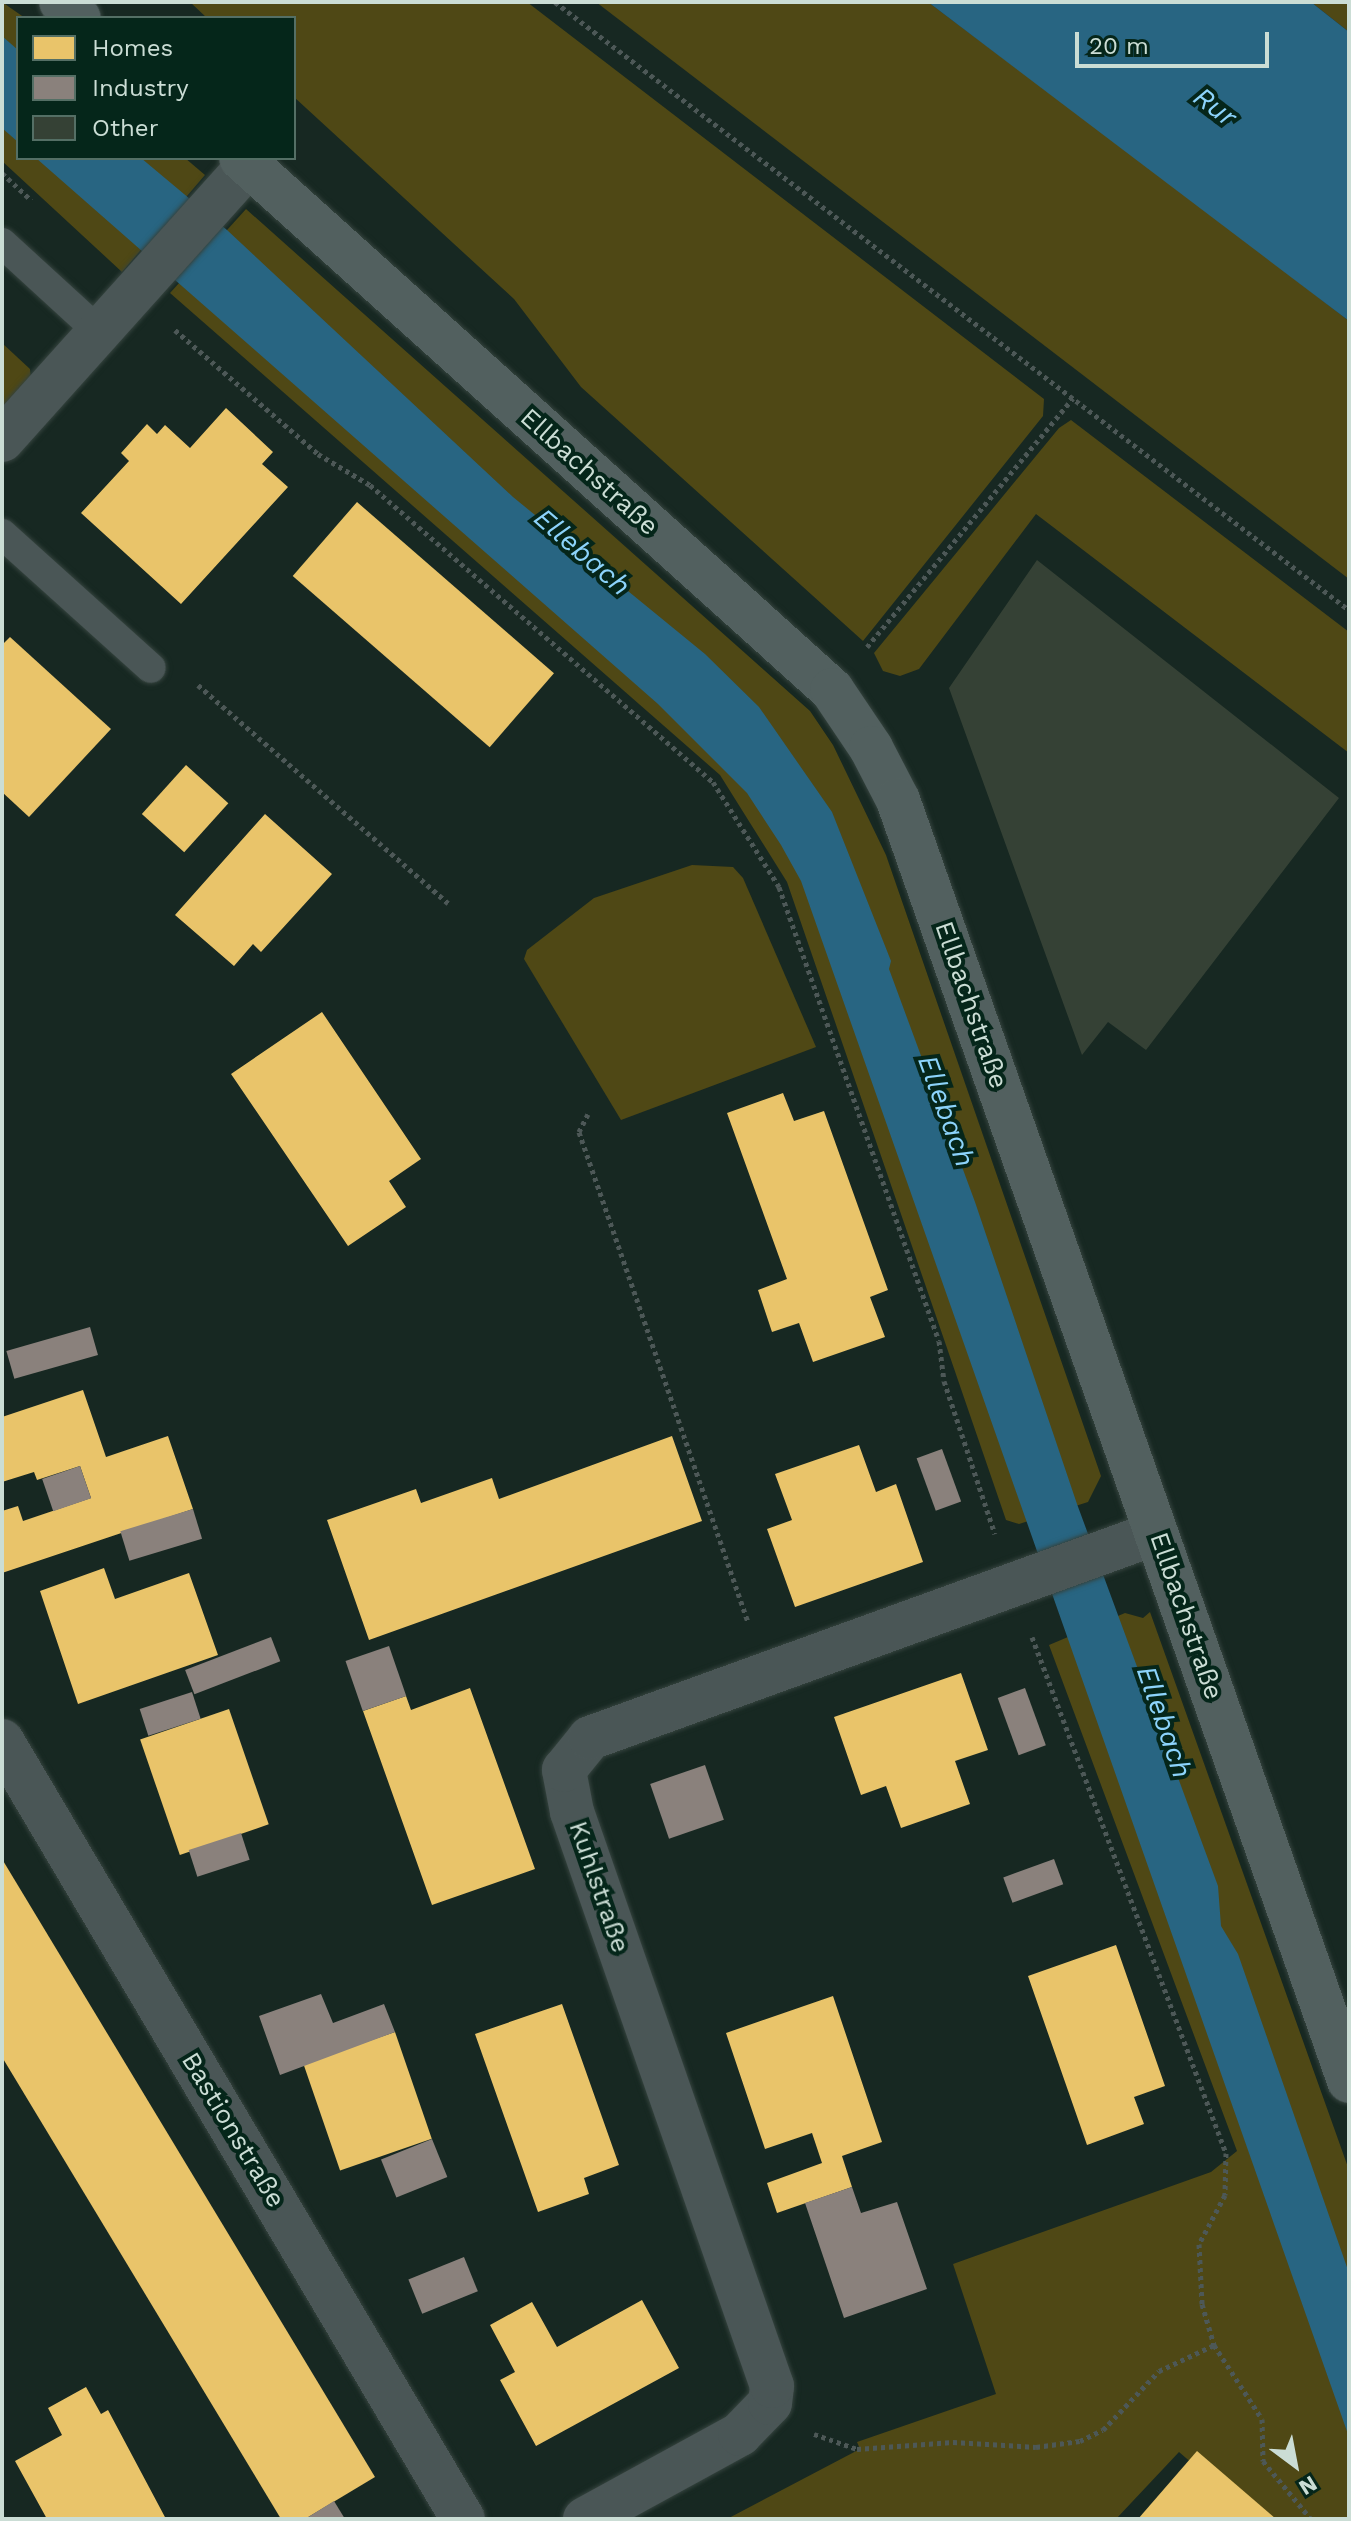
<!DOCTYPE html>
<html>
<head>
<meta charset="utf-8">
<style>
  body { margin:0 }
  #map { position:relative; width:1351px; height:2521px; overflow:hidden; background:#172822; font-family:"Work Sans",sans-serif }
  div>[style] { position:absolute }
  .green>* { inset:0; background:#4f4815 }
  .water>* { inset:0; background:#286582 }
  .homes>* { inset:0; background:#e9c46a; transform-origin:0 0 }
  .industry>* { inset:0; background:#8a817c; transform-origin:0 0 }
  .building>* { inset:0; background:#354135 }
  .path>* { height:5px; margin-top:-2.5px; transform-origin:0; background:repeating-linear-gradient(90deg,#4d5857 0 4px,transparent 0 8px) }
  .roads { filter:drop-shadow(0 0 2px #35433e) drop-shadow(0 0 2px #35433e) }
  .service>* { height:30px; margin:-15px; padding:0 15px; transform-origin:15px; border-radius:15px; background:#4a5656 }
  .minor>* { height:44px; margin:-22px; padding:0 22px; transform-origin:22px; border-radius:22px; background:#4a5656 }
  .secondary>* { height:44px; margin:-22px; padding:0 22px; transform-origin:22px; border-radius:22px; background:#52605f }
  span { translate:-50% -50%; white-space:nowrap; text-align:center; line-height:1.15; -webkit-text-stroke:8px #05261a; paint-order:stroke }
  .street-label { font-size:26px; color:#cbddd5 }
  .water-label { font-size:28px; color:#8cd3fb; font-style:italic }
  .frame { position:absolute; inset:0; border:4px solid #cbddd5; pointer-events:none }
  .legend { position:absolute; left:16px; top:16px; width:280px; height:144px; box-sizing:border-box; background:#05261a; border:2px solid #546f65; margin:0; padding:10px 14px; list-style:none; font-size:24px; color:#cbddd5 }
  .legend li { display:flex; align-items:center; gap:16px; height:40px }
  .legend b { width:40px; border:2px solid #546f65 }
  .north { position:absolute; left:1255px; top:2425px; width:80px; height:80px; -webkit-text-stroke:6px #05261a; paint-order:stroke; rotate:148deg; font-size:22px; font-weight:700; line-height:32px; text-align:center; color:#cbddd5 }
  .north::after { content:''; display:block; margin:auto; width:28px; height:36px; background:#cbddd5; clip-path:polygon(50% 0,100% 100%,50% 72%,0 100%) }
  .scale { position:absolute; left:1075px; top:32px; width:194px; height:36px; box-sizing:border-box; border:4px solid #cbddd5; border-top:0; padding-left:10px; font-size:24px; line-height:28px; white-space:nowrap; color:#cbddd5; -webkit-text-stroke:6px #05261a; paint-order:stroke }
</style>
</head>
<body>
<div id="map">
  <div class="green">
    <div style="clip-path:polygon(2px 2px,25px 18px,18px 18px,18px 158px,185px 158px,205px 175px,122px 272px,2px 161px)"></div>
    <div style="clip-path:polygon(190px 2px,527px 2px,1044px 399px,1043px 416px,863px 641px,581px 387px,514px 299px,294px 97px,294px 18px,207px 18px)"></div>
    <div style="clip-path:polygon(596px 2px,928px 2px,1195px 202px,1349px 321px,1349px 579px)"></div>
    <div style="clip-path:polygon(1311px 2px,1349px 2px,1349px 32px)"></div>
    <div style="clip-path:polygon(246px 209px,810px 711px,833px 745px,886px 855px,1101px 1476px,1088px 1502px,1019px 1524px,1006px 1520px,787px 882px,720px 775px,170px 293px)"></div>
    <div style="clip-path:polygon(2px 343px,30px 369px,31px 380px,2px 414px)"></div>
    <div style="clip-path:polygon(1071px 420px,1349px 632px,1349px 753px,1036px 514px,919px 669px,900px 676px,883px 671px,874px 653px,1059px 428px)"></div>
    <div style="clip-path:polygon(692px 865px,733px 867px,743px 878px,816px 1047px,621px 1120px,524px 959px,527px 950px,594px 898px)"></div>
    <div style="clip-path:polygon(1150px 1612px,1349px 2170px,1349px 2519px,1257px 2519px,1179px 2452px,1116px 2519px,727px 2519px,860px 2449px,857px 2442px,996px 2394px,953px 2264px,1211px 2172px,1237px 2151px,1049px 1645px,1125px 1613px,1143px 1618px)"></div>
  </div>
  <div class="water">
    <div style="clip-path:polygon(928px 2px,1311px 2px,1349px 32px,1349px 321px)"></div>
    <div style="clip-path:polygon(2px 36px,18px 50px,18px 142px,2px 128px)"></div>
    <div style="clip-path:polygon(36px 158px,141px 158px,227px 230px,513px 497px,705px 654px,759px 707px,832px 812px,891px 961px,889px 969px,975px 1202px,1077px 1504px,1218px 1886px,1221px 1926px,1238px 1954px,1349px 2273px,1349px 2437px,801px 881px,781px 845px,747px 793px,658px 704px)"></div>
  </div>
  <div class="homes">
    <div style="clip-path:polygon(226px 408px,273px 452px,262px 464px,288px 487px,181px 604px,81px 513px,129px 461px,121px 453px,147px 424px,157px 434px,165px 425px,190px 448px)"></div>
    <div style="left:357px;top:502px;width:261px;height:98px;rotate:41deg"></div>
    <div style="clip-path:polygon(10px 637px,111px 729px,29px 817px,2px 792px,2px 645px)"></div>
    <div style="left:186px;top:765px;width:57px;height:66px;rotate:42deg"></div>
    <div style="clip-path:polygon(265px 814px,332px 874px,261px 952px,253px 944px,234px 966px,175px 915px)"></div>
    <div style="clip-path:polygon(322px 1012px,421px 1159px,389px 1181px,406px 1207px,348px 1246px,231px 1074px)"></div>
    <div style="clip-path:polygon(783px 1093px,794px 1121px,824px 1111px,888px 1290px,870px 1297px,885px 1337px,813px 1362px,799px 1323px,772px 1332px,758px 1290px,787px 1279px,727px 1113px)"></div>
    <div style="clip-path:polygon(83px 1390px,106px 1457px,168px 1436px,193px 1509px,2px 1573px,2px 1511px,18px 1506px,23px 1521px,91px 1498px,80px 1466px,37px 1480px,34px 1472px,2px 1482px,2px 1417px)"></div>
    <div style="clip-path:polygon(672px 1436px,702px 1521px,369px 1640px,327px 1520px,416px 1489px,421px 1503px,492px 1478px,499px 1499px)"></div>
    <div style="clip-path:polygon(859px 1445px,876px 1492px,896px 1484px,923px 1562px,795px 1607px,767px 1529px,792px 1520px,775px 1474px)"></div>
    <div style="clip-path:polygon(104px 1568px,115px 1599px,189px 1573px,218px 1655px,78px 1704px,40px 1591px)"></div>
    <div style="clip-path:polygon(961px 1673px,988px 1750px,955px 1761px,970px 1804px,901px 1828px,886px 1786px,861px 1795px,834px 1717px)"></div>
    <div style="clip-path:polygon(470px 1688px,535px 1869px,432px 1905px,363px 1711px,406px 1696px,411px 1710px)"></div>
    <div style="left:229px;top:1709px;width:122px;height:94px;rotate:71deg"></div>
    <div style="clip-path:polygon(2px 1859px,375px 2477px,305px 2519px,281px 2519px,2px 2057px)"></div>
    <div style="clip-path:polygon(1116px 1945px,1165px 2086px,1134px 2097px,1144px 2124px,1087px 2145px,1028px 1976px)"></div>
    <div style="clip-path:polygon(833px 1996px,882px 2142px,842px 2156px,852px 2187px,777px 2213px,767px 2183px,822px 2163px,812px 2133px,765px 2149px,726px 2033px)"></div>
    <div style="clip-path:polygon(562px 2004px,619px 2165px,584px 2178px,589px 2194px,538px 2212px,475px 2034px)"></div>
    <div style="left:395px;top:2032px;width:113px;height:97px;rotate:71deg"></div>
    <div style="clip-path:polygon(642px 2300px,679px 2368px,536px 2446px,500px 2380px,515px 2372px,490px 2325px,532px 2302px,557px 2347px)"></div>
    <div style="clip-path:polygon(86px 2387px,101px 2414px,108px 2410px,166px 2519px,47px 2519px,15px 2461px,62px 2435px,48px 2408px)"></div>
    <div style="clip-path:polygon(1197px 2451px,1276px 2519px,1138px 2519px)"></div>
  </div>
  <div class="industry">
    <div style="left:90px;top:1327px;width:29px;height:87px;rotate:74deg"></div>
    <div style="left:942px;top:1449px;width:56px;height:27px;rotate:70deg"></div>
    <div style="left:80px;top:1466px;width:34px;height:40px;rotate:71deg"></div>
    <div style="left:193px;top:1509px;width:31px;height:76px;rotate:73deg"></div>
    <div style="left:271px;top:1637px;width:26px;height:92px;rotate:69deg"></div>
    <div style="left:389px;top:1646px;width:53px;height:46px;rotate:71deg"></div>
    <div style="left:1025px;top:1688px;width:61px;height:29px;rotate:70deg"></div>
    <div style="left:192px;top:1692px;width:28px;height:55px;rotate:72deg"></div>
    <div style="left:705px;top:1765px;width:58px;height:58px;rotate:71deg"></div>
    <div style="left:241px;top:1833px;width:28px;height:55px;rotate:72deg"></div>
    <div style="left:1054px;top:1859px;width:27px;height:54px;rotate:70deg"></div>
    <div style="clip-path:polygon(321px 1994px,333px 2023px,384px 2004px,395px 2032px,280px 2075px,259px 2016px)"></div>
    <div style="left:432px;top:2139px;width:41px;height:55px;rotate:68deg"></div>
    <div style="clip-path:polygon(852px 2187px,861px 2213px,897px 2202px,927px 2289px,844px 2318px,805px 2203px)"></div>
    <div style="left:464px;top:2257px;width:37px;height:60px;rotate:68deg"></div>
    <div style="clip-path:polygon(334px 2501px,345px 2519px,305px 2519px)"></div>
  </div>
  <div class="building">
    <div style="clip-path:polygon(1037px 560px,1339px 798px,1146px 1050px,1108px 1022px,1082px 1055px,949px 688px)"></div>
  </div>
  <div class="path">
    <div style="left:555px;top:2px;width:1000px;rotate:37.44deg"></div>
    <div style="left:2px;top:173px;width:40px;rotate:43deg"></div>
    <div style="left:175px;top:330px;width:189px;rotate:40.9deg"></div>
    <div style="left:318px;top:454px;width:61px;rotate:30.8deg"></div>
    <div style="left:370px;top:485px;width:454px;rotate:40.9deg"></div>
    <div style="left:713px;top:782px;width:124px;rotate:57.8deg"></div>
    <div style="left:779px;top:887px;width:481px;rotate:70.6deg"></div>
    <div style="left:939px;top:1341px;width:40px;rotate:82.9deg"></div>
    <div style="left:944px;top:1381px;width:161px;rotate:71.6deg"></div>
    <div style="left:867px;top:647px;width:323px;rotate:-50.4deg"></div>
    <div style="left:198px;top:685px;width:332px;rotate:41.1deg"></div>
    <div style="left:588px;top:1114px;width:20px;rotate:117deg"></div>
    <div style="left:579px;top:1132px;width:518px;rotate:70.97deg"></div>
    <div style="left:1032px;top:1637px;width:551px;rotate:69.4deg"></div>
    <div style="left:1226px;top:2153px;width:42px;rotate:91.4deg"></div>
    <div style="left:1225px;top:2195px;width:55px;rotate:118deg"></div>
    <div style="left:1199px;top:2244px;width:60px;rotate:87.1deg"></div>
    <div style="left:1202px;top:2304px;width:43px;rotate:73.7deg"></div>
    <div style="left:814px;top:2434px;width:46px;rotate:19.2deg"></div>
    <div style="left:857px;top:2449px;width:96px;rotate:-4.2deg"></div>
    <div style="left:953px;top:2442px;width:83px;rotate:3.4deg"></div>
    <div style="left:1036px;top:2447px;width:44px;rotate:-7.8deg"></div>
    <div style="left:1080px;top:2441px;width:25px;rotate:-26deg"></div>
    <div style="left:1103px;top:2430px;width:81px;rotate:-46.5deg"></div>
    <div style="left:1159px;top:2371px;width:61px;rotate:-25.3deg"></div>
    <div style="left:1214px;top:2345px;width:88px;rotate:57deg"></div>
    <div style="left:1262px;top:2419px;width:42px;rotate:88.6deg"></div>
    <div style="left:1263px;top:2461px;width:75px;rotate:50.4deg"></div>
  </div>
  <div class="roads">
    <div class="service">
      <div style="left:2px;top:243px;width:132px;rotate:42.5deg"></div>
      <div style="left:2px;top:534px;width:200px;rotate:42deg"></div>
    </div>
    <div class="minor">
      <div style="left:2px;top:440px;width:370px;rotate:-48.1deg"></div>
      <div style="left:2px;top:1741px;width:904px;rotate:59.35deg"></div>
      <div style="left:585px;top:2519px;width:177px;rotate:-28.7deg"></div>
      <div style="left:740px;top:2434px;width:43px;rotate:-45.9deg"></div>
      <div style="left:770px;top:2403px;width:17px;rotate:-83deg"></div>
      <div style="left:772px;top:2386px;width:608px;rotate:-109.21deg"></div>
      <div style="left:572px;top:1812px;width:43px;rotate:-100.8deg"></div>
      <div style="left:564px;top:1770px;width:41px;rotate:-50.9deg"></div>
      <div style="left:590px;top:1738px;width:602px;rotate:-19.91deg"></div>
    </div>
    <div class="secondary">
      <div style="left:61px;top:2px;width:24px;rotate:42deg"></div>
      <div style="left:241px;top:158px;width:795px;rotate:41.99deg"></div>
      <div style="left:832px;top:690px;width:70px;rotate:56.1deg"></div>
      <div style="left:871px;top:748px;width:59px;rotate:62.6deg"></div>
      <div style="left:898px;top:800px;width:1358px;rotate:70.6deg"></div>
    </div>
  </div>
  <div class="street-label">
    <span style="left:589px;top:472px;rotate:42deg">Ellbachstraße</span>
    <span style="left:971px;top:1005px;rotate:71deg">Ellbachstraße</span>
    <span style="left:1186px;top:1616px;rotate:71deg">Ellbachstraße</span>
    <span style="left:599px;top:1887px;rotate:71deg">Kuhlstraße</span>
    <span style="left:233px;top:2130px;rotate:59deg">Bastionstraße</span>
  </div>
  <div class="water-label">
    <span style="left:1215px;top:107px;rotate:37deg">Rur</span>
    <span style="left:582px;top:552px;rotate:41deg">Ellebach</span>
    <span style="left:946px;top:1111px;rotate:70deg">Ellebach</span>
    <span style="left:1164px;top:1722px;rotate:71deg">Ellebach</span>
  </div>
  <div class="frame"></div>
  <ul class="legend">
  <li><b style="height:22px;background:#e9c46a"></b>Homes</li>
  <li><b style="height:22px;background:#8a817c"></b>Industry</li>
  <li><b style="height:22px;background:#354135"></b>Other</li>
  </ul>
  <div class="north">N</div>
  <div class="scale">20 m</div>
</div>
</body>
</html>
